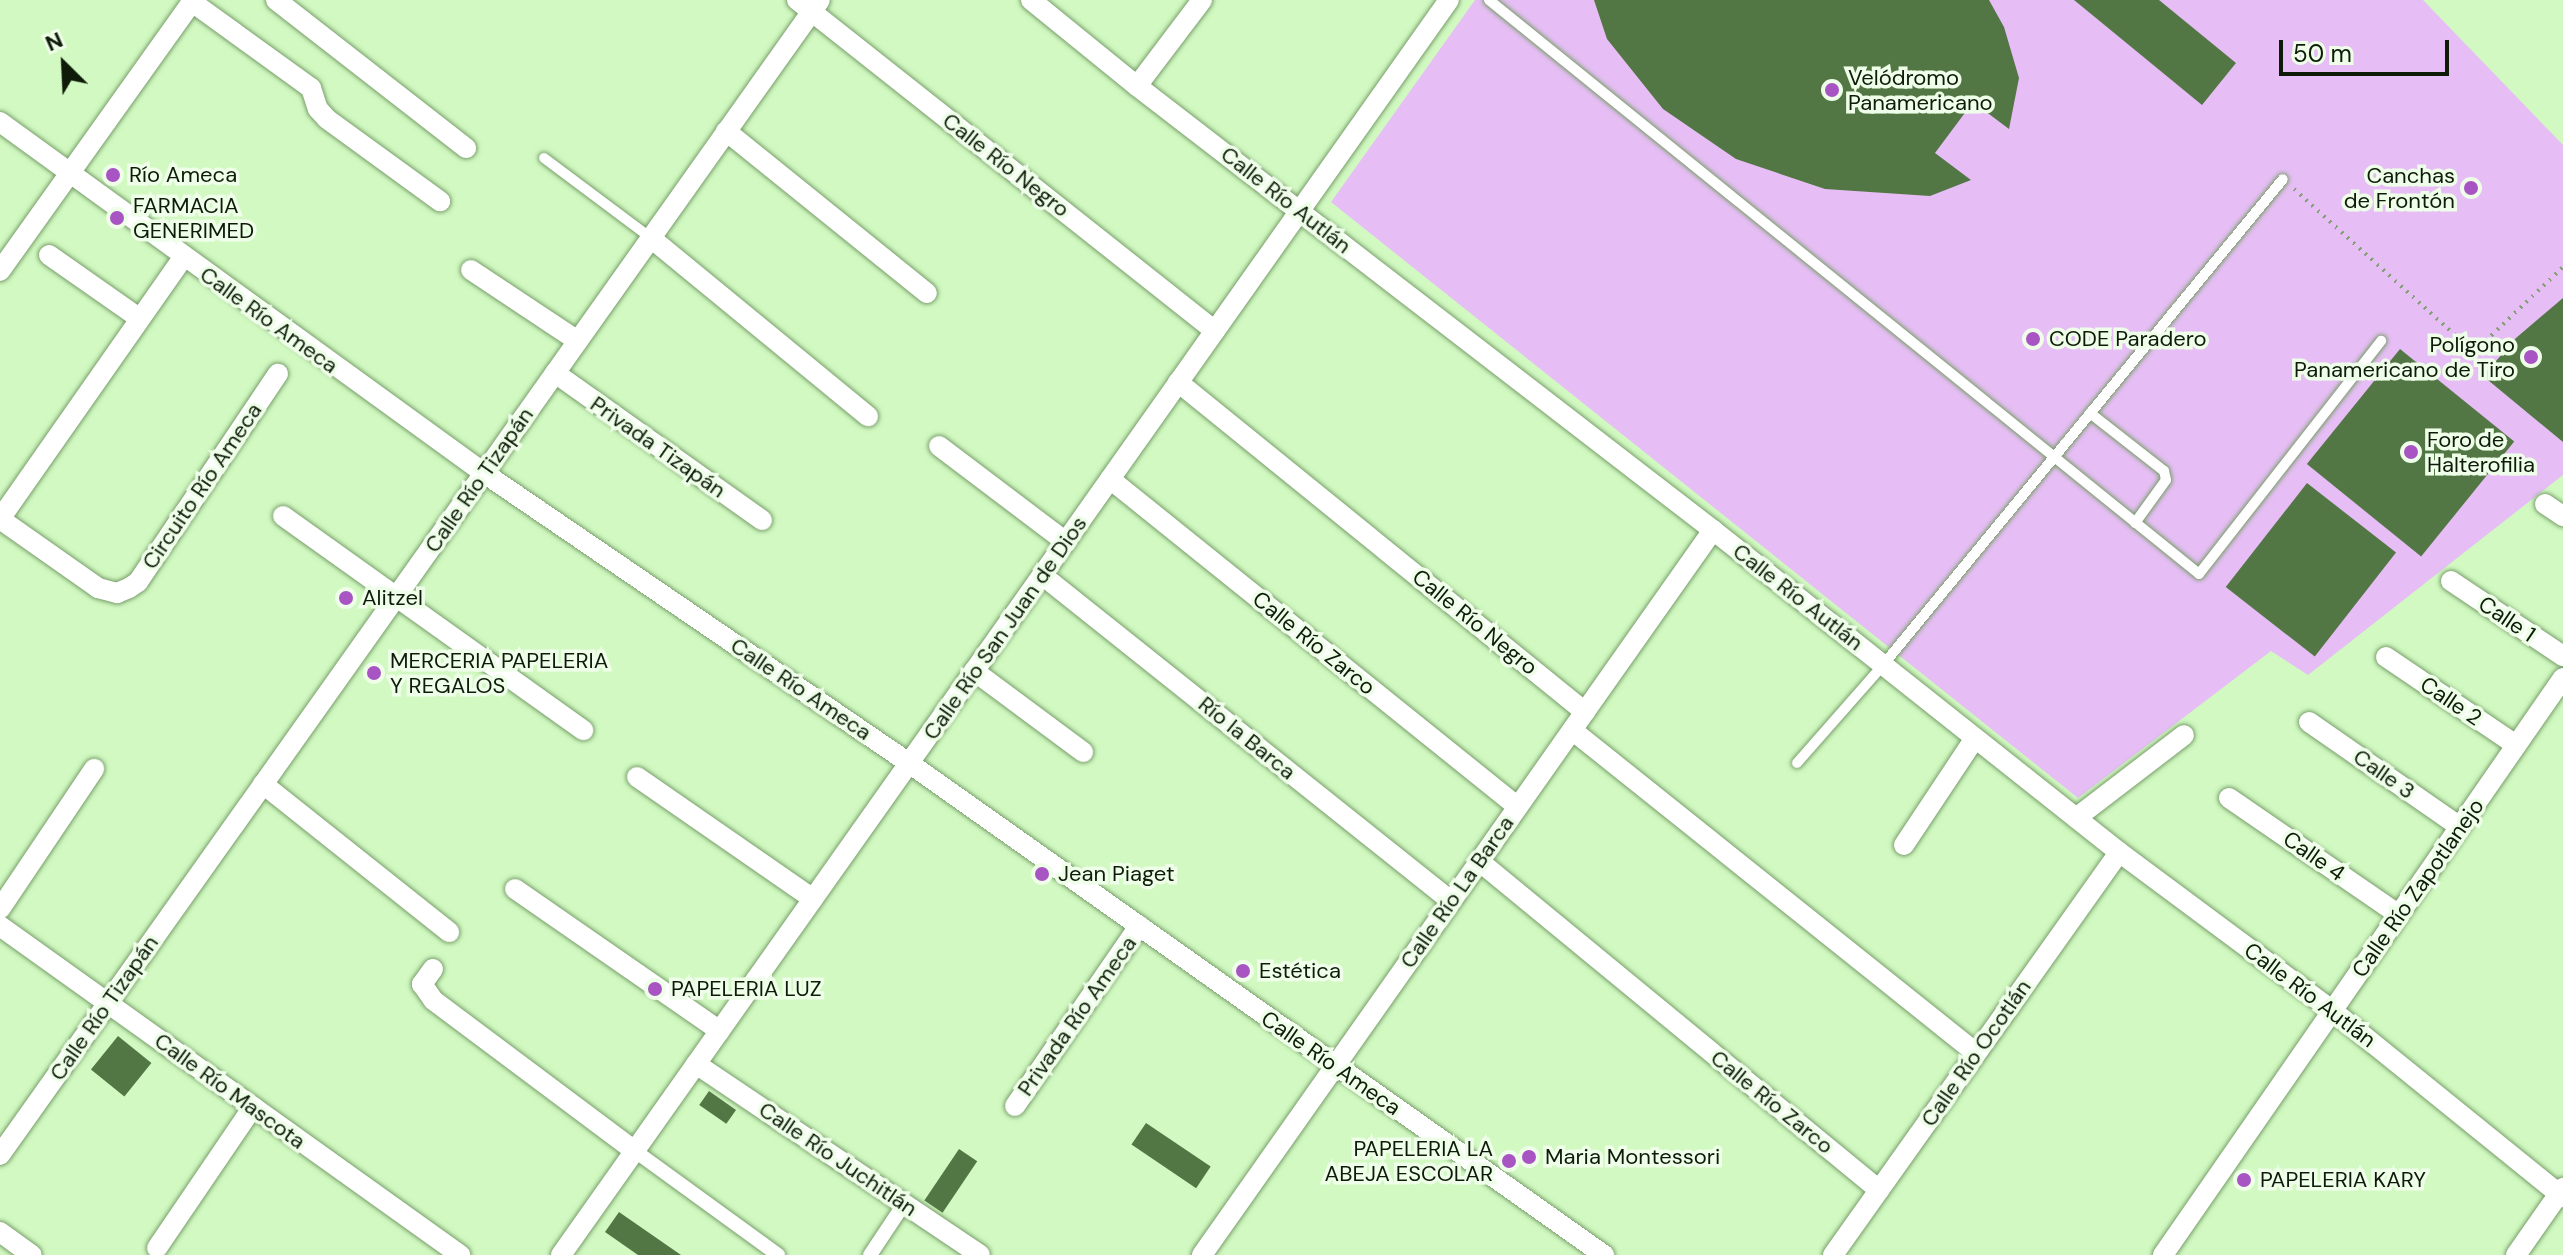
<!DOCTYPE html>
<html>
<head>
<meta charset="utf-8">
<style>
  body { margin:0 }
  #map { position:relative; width:2563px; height:1255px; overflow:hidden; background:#d1f9c1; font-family:"DM Sans",sans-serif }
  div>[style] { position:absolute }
  .green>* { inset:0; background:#e6bef5 }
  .building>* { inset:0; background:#537645; transform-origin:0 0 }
  .path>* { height:4px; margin-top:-2px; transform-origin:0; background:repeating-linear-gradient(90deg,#83a077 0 2px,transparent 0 8px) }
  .roads { filter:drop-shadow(0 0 2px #799e6b) drop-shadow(0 0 2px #799e6b) }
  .service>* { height:10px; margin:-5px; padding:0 5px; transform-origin:5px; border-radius:5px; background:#fff }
  .pedestrian>* { height:14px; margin:-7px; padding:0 7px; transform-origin:7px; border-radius:7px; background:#fff }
  .minor>* { height:20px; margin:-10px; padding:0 10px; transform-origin:10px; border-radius:10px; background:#fff }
  .dots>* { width:22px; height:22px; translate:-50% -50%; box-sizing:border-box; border:4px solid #eefee8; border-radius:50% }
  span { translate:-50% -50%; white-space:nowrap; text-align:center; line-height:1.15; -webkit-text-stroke:7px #eefee8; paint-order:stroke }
  .poi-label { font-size:22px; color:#0d1b08 }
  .left { translate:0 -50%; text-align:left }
  .right { translate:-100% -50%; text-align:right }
  .street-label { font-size:22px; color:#0d1b08 }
  .north { position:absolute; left:24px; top:24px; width:80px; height:80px; -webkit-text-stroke:6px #eefee8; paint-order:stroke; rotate:336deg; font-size:22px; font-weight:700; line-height:32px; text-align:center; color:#0d1b08 }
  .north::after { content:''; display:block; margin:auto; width:28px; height:36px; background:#0d1b08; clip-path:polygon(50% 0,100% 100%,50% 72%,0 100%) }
  .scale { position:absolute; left:2279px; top:40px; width:170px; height:36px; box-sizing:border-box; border:4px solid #0d1b08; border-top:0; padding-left:10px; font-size:24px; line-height:28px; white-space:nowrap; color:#0d1b08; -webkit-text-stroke:6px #eefee8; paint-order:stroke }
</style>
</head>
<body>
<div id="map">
  <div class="green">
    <div style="clip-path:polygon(1475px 0,2423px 0,2563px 145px,2563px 475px,2308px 675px,2271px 651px,2078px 798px,1331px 202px)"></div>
  </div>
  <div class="building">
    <div style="clip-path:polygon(1594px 0,1989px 0,2004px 27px,2019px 78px,2009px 129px,1973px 102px,1935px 153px,1971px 180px,1930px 196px,1825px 189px,1736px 159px,1663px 109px,1607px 39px)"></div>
    <div style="clip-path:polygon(2074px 0,2159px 0,2236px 63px,2202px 105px)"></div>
    <div style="clip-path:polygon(2563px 298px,2563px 442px,2483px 376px,2516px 338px)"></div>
    <div style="left:2400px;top:349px;width:147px;height:148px;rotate:39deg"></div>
    <div style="left:2307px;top:483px;width:113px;height:132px;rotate:38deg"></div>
    <div style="left:118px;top:1036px;width:43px;height:43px;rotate:39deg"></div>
    <div style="left:709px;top:1091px;width:33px;height:17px;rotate:35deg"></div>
    <div style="left:1146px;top:1123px;width:78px;height:26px;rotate:34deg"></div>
    <div style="left:959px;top:1149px;width:22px;height:62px;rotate:34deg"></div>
    <div style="clip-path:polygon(619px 1212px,681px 1255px,638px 1255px,605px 1232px)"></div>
  </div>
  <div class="path">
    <div style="left:2294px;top:189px;width:243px;rotate:42.2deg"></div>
    <div style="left:2474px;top:352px;width:123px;rotate:-43.7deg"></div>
  </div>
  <div class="roads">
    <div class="service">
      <div style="left:1489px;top:0;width:913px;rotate:38.95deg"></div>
      <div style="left:2199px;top:574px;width:296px;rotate:-52deg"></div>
      <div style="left:544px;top:158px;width:134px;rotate:36.8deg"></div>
      <div style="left:2090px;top:413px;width:94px;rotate:38.1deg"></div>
      <div style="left:2164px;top:471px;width:9px;rotate:77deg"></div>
      <div style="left:2166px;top:480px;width:53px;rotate:125.8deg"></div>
      <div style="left:1797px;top:763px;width:130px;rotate:-48.7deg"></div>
      <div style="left:1883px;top:665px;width:629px;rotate:-50.54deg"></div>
    </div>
    <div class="pedestrian">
      <div style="left:635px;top:1151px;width:177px;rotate:36deg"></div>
      <div style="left:870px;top:1255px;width:61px;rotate:-56.3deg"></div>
    </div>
    <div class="minor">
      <div style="left:276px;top:0;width:241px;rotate:37.9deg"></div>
      <div style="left:797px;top:0;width:533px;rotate:38.37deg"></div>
      <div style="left:1031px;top:0;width:136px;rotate:39.1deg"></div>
      <div style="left:1137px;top:86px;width:727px;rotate:37.63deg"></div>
      <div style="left:1713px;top:530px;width:518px;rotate:38.42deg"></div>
      <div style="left:2119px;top:852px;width:267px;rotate:36.6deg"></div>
      <div style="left:2333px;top:1011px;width:296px;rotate:39deg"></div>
      <div style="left:192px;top:2px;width:147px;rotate:35.9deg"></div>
      <div style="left:311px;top:88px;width:22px;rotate:72deg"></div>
      <div style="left:318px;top:109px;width:13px;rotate:48deg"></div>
      <div style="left:327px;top:119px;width:140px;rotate:36deg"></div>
      <div style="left:1137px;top:86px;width:108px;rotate:-52.9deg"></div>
      <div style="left:0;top:122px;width:598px;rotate:35.95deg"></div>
      <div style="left:484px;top:473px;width:515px;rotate:34.31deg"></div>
      <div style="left:909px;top:763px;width:852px;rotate:35.3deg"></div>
      <div style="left:726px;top:131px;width:258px;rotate:38.9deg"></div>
      <div style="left:651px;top:238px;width:281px;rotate:39.4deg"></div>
      <div style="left:49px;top:255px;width:110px;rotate:35deg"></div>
      <div style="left:471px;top:270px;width:128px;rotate:33.6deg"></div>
      <div style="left:0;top:271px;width:333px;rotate:-54.5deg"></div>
      <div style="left:555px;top:373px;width:254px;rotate:35.4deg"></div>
      <div style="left:1178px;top:382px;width:524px;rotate:39.04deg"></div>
      <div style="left:939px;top:446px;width:159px;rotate:37.1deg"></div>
      <div style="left:1110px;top:479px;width:523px;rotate:38.8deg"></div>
      <div style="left:2545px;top:504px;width:22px;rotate:34deg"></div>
      <div style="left:283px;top:516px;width:369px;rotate:35.5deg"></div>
      <div style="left:0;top:519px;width:120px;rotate:35.1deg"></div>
      <div style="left:98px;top:588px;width:20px;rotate:15deg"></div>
      <div style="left:117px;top:593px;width:13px;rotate:-23deg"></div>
      <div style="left:129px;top:588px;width:11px;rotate:-34deg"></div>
      <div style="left:138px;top:582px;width:251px;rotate:-56.1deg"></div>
      <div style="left:0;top:519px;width:319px;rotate:-55deg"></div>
      <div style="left:1042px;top:575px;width:523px;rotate:38.56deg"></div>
      <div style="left:2451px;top:581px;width:135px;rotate:33.8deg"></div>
      <div style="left:2386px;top:657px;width:157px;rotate:34.1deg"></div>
      <div style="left:974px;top:671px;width:136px;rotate:36.6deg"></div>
      <div style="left:2309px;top:722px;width:184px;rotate:34.8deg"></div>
      <div style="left:1572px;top:730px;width:517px;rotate:38.64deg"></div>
      <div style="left:637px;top:777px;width:214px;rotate:34.7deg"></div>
      <div style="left:263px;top:784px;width:238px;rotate:38.5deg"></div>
      <div style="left:2229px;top:798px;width:206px;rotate:34.5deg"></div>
      <div style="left:2076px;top:818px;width:136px;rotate:-37.5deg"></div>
      <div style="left:1904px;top:845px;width:128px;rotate:-56.4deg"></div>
      <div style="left:1479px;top:861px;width:518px;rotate:39.44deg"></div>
      <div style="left:515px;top:889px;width:249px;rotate:34.7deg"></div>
      <div style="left:0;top:909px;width:169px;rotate:-56.1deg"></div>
      <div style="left:0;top:926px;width:566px;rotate:35.57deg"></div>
      <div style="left:433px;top:969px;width:19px;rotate:126deg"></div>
      <div style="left:422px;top:984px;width:19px;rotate:55deg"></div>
      <div style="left:433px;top:1000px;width:252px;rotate:36.8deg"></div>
      <div style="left:696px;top:1064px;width:342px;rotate:33.9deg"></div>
      <div style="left:1015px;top:1106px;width:219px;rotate:-55.4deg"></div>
      <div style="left:0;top:1155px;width:1416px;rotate:-54.63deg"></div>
      <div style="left:0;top:1232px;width:39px;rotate:36deg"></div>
      <div style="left:157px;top:1248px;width:171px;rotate:-55.8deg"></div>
      <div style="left:561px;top:1255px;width:1537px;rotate:-54.72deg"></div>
      <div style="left:1202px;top:1255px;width:887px;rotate:-54.82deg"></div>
      <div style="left:1833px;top:1255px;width:494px;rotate:-54.6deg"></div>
      <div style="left:2163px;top:1255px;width:702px;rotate:-55.27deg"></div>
      <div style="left:2516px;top:1255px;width:82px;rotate:-55deg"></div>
    </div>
  </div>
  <div class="dots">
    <div style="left:1832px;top:90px;background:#a854c3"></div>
    <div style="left:113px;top:175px;background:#a854c3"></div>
    <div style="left:2471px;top:188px;background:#a854c3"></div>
    <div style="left:117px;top:218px;background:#a854c3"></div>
    <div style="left:2033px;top:339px;background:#a854c3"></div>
    <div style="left:2531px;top:357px;background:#a854c3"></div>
    <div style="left:2411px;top:452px;background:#a854c3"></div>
    <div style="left:346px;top:598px;background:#a854c3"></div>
    <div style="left:374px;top:673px;background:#a854c3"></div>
    <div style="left:1042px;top:874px;background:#a854c3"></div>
    <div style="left:1243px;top:971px;background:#a854c3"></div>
    <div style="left:655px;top:989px;background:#a854c3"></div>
    <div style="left:1529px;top:1157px;background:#a854c3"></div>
    <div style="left:1509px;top:1161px;background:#a854c3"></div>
    <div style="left:2244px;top:1180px;background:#a854c3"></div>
  </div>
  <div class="poi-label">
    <span class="left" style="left:1848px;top:90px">Velódromo<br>Panamericano</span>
    <span class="left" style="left:129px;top:175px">Río Ameca</span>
    <span class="right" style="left:2455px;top:188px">Canchas<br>de Frontón</span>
    <span class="left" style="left:133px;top:218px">FARMACIA<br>GENERIMED</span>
    <span class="left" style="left:2049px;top:339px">CODE Paradero</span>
    <span class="right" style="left:2515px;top:357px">Polígono<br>Panamericano de Tiro</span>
    <span class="left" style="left:2427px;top:452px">Foro de<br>Halterofilia</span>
    <span class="left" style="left:362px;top:598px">Alitzel</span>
    <span class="left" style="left:390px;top:673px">MERCERIA PAPELERIA<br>Y REGALOS</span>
    <span class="left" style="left:1058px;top:874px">Jean Piaget</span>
    <span class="left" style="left:1259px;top:971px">Estética</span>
    <span class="left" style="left:671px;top:989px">PAPELERIA LUZ</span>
    <span class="right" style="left:1493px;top:1161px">PAPELERIA LA<br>ABEJA ESCOLAR</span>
    <span class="left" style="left:1545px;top:1157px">Maria Montessori</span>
    <span class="left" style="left:2260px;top:1180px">PAPELERIA KARY</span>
  </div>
  <div class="street-label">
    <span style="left:1006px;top:165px;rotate:38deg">Calle Río Negro</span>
    <span style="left:1286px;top:200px;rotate:38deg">Calle Río Autlán</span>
    <span style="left:269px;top:320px;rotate:36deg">Calle Río Ameca</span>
    <span style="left:658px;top:447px;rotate:35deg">Privada Tizapán</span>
    <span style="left:479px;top:480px;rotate:-55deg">Calle Río Tizapán</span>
    <span style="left:202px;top:486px;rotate:-56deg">Circuito Río Ameca</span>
    <span style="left:1798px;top:597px;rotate:38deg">Calle Río Autlán</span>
    <span style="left:2507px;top:619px;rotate:34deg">Calle 1</span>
    <span style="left:1475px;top:622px;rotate:39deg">Calle Río Negro</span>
    <span style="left:1005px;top:628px;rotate:-55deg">Calle Río San Juan de Dios</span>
    <span style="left:1314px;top:643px;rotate:39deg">Calle Río Zarco</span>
    <span style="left:801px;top:689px;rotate:34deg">Calle Río Ameca</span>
    <span style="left:2451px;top:701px;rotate:34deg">Calle 2</span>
    <span style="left:1247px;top:738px;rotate:39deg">Río la Barca</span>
    <span style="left:2384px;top:774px;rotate:35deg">Calle 3</span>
    <span style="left:2314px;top:856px;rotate:35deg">Calle 4</span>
    <span style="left:2418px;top:888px;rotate:-55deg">Calle Río Zapotlanejo</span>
    <span style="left:1457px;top:892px;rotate:-55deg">Calle Río La Barca</span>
    <span style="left:2310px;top:995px;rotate:37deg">Calle Río Autlán</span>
    <span style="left:104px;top:1008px;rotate:-55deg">Calle Río Tizapán</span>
    <span style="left:1077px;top:1016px;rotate:-55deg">Privada Río Ameca</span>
    <span style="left:1976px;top:1053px;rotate:-55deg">Calle Río Ocotlán</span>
    <span style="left:1331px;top:1063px;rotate:35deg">Calle Río Ameca</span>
    <span style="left:230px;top:1091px;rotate:36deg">Calle Río Mascota</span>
    <span style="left:1772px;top:1102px;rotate:39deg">Calle Río Zarco</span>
    <span style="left:838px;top:1159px;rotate:34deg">Calle Río Juchitlán</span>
  </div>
  <div class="north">N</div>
  <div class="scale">50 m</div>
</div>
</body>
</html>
